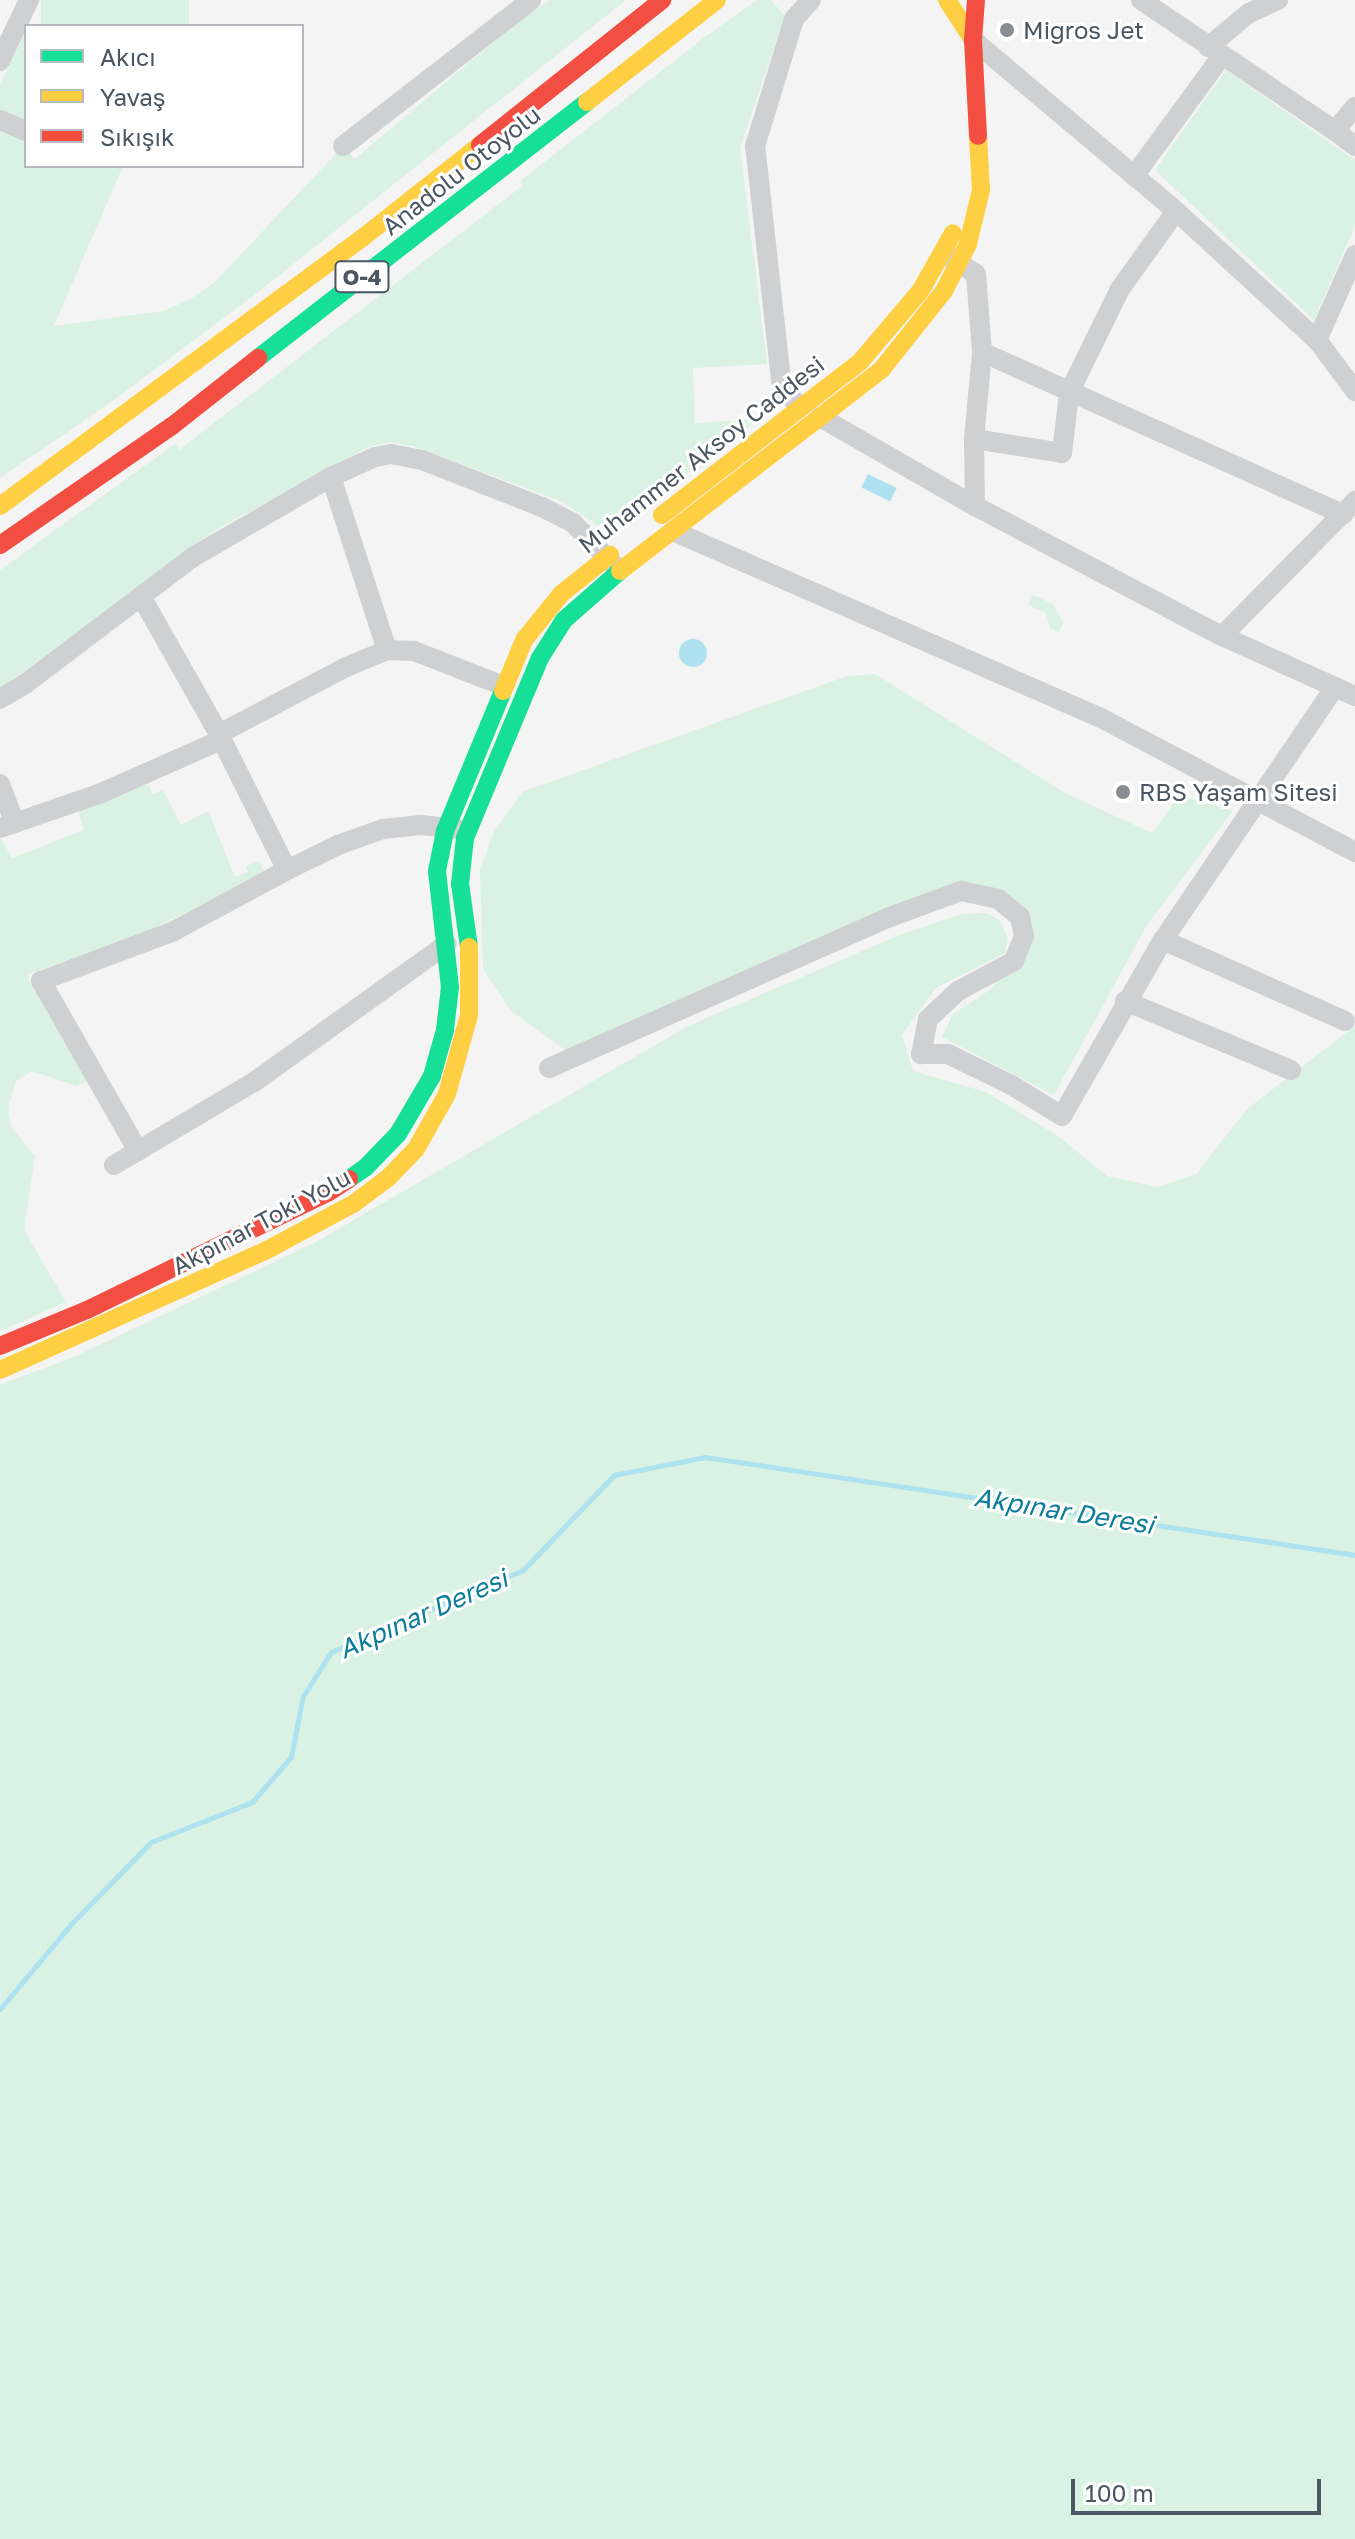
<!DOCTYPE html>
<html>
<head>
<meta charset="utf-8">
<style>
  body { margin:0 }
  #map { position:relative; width:1355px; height:2539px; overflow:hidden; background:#f4f4f4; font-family:"Golos Text",sans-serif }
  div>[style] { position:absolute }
  .green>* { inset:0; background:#d9f2e3; transform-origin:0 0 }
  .water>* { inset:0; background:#aee2f0; transform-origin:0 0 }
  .round { border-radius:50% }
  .stream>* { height:5px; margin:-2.5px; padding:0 2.5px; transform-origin:2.5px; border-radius:2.5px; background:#aee2f0 }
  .street>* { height:20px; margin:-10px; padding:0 10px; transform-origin:10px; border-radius:10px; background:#ced0d2 }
  .fast>* { height:18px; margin:-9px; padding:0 9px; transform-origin:9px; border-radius:9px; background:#16e098 }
  .slow>* { height:18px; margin:-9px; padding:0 9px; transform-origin:9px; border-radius:9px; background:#ffcf43 }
  .jam>* { height:18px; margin:-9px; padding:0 9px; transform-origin:9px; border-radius:9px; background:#f24e42 }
  .dots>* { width:22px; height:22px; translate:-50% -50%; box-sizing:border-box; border:4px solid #fff; border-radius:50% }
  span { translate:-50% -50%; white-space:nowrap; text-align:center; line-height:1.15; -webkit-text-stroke:6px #fff; paint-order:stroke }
  .shield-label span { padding:2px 6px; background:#fff; border:2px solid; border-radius:6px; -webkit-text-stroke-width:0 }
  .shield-label { font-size:22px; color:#4a5661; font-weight:700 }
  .poi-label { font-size:24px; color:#4a5661 }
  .left { translate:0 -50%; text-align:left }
  .street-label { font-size:24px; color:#4a5661 }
  .water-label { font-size:26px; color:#0c7c9b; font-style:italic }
  .legend { position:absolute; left:24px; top:24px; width:280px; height:144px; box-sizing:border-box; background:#fff; border:2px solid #b7bbc0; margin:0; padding:10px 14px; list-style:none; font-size:24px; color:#4a5661 }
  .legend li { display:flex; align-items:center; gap:16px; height:40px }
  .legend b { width:40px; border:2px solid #b7bbc0 }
  .scale { position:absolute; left:1071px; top:2479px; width:250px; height:36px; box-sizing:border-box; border:4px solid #4a5661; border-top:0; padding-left:10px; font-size:24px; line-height:28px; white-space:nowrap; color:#4a5661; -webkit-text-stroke:6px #fff; paint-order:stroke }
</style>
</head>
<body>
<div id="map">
  <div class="green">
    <div style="left:41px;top:0;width:148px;height:29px"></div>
    <div style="clip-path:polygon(550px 0,626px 0,253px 296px,110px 403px,0 478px,0 85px,26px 31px,26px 166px,123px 166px,54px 326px,163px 311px,189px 300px,214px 283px,343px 146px,355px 159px,516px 23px)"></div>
    <div style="clip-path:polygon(757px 0,771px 0,785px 16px,740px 147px,767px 364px,693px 368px,695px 423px,759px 419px,609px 533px,563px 502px,413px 446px,388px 442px,366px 448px,216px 530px,0 689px,0 570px,176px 443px,179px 450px,522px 186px,520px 181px,705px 37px)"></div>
    <div style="clip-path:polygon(1226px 70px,1355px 160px,1355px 226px,1314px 320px,1155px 170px)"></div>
    <div style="clip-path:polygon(1033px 595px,1053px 604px,1063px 622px,1059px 632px,1050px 629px,1046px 613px,1028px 605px)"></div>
    <div style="clip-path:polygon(875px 674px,1065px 793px,1152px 833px,1180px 795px,1233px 811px,1147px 925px,1054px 1095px,942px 1037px,953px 1014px,991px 989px,1014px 961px,1020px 917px,961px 891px,575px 1057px,511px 1011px,483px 969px,480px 869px,494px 832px,522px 792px,847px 676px)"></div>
    <div style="clip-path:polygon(148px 784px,153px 795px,163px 790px,181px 825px,208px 811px,235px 877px,248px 872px,246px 866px,259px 861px,265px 874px,138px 936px,28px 974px,29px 981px,87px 1081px,76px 1086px,32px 1071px,16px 1081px,8px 1108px,11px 1127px,35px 1156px,24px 1230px,66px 1302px,0 1331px,0 837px,12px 858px,84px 830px,78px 810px)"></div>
    <div style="clip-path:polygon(987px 913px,1000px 921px,1008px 938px,1005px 953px,936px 988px,902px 1035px,913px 1071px,986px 1092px,1058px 1136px,1107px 1176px,1158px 1187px,1196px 1174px,1247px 1109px,1355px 1026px,1355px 2539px,0 2539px,0 1385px,76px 1356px,314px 1243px,688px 1026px,897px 936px,961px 914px)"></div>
  </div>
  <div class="water">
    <div style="left:868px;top:474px;width:32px;height:15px;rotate:26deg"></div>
    <div class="round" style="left:679px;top:639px;width:28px;height:28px"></div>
  </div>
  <div class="stream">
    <div style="left:0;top:2009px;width:111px;rotate:-50.1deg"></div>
    <div style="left:71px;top:1924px;width:115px;rotate:-45.7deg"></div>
    <div style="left:151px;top:1842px;width:109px;rotate:-21.6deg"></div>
    <div style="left:252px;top:1802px;width:60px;rotate:-49.1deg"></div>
    <div style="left:291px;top:1757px;width:62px;rotate:-78.9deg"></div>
    <div style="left:303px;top:1696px;width:52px;rotate:-57.5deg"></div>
    <div style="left:331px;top:1652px;width:209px;rotate:-23.1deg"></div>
    <div style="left:523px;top:1570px;width:132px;rotate:-46.2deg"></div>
    <div style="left:614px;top:1475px;width:93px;rotate:-11.2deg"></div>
    <div style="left:705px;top:1457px;width:657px;rotate:8.57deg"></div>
  </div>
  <div class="street">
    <div style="left:1141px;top:0;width:234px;rotate:34deg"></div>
    <div style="left:973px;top:40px;width:265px;rotate:40.1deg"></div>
    <div style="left:1176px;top:211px;width:191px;rotate:42.5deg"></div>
    <div style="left:1317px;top:340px;width:64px;rotate:53.3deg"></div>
    <div style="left:1208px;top:47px;width:53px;rotate:-39.7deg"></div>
    <div style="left:1249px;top:13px;width:32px;rotate:-24deg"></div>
    <div style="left:0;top:61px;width:68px;rotate:-64.6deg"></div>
    <div style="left:1355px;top:107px;width:31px;rotate:130deg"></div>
    <div style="left:1335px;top:131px;width:25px;rotate:37deg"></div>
    <div style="left:0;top:120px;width:28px;rotate:23deg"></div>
    <div style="left:343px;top:146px;width:238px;rotate:-37.8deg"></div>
    <div style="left:1134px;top:176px;width:147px;rotate:-53.8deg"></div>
    <div style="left:1317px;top:340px;width:93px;rotate:-65.9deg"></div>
    <div style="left:982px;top:352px;width:396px;rotate:24.2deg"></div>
    <div style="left:800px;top:406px;width:25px;rotate:-137deg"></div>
    <div style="left:782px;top:389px;width:244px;rotate:-96.3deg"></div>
    <div style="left:755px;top:146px;width:133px;rotate:-72.9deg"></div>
    <div style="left:794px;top:19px;width:25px;rotate:-48deg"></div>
    <div style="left:820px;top:417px;width:179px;rotate:29.9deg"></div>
    <div style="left:975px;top:506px;width:67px;rotate:-90.9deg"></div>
    <div style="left:974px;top:439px;width:87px;rotate:-84.7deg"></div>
    <div style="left:982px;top:352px;width:78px;rotate:-94.4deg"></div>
    <div style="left:976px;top:274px;width:35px;rotate:-147deg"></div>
    <div style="left:974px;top:439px;width:89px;rotate:9deg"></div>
    <div style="left:1062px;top:453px;width:60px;rotate:-83.3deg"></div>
    <div style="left:1069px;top:393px;width:116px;rotate:-63.9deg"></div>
    <div style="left:1120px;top:289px;width:96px;rotate:-54.3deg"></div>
    <div style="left:331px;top:477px;width:182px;rotate:72.1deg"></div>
    <div style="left:975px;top:506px;width:279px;rotate:27.8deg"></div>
    <div style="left:1222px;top:636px;width:146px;rotate:24.3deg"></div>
    <div style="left:673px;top:531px;width:467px;rotate:23.6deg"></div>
    <div style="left:1101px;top:718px;width:287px;rotate:27.8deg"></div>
    <div style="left:142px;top:598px;width:156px;rotate:60.5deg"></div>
    <div style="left:219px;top:734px;width:141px;rotate:-27.8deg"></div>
    <div style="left:344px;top:668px;width:47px;rotate:-22.7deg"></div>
    <div style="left:387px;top:650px;width:27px;rotate:2deg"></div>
    <div style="left:414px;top:651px;width:97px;rotate:21.3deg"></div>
    <div style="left:1222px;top:636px;width:190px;rotate:-45.4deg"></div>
    <div style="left:0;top:699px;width:29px;rotate:-31deg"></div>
    <div style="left:25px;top:684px;width:211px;rotate:-37.1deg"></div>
    <div style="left:193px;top:557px;width:160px;rotate:-30.1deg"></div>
    <div style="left:331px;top:477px;width:48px;rotate:-24.4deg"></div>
    <div style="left:375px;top:457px;width:16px;rotate:-11deg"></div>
    <div style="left:391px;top:454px;width:32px;rotate:11deg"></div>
    <div style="left:422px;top:460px;width:129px;rotate:21.4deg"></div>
    <div style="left:542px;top:507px;width:35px;rotate:27deg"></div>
    <div style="left:573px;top:523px;width:60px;rotate:45.7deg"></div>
    <div style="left:0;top:784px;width:42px;rotate:69deg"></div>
    <div style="left:0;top:828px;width:105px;rotate:-19deg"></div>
    <div style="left:99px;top:794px;width:133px;rotate:-23.9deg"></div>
    <div style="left:287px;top:870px;width:57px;rotate:-26.1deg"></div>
    <div style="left:338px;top:845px;width:48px;rotate:-19.6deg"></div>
    <div style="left:383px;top:829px;width:38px;rotate:-6deg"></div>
    <div style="left:421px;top:825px;width:37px;rotate:6deg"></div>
    <div style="left:1163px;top:940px;width:199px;rotate:24deg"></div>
    <div style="left:1125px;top:1001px;width:180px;rotate:22.6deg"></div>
    <div style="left:549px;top:1068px;width:373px;rotate:-23.9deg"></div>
    <div style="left:890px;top:917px;width:76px;rotate:-20.1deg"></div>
    <div style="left:961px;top:891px;width:38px;rotate:12deg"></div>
    <div style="left:998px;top:899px;width:28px;rotate:39deg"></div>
    <div style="left:1020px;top:917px;width:19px;rotate:78deg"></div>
    <div style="left:1024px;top:936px;width:27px;rotate:112deg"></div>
    <div style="left:1014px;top:961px;width:64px;rotate:151.8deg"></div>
    <div style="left:958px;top:991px;width:41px;rotate:137deg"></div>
    <div style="left:928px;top:1019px;width:36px;rotate:101deg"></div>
    <div style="left:921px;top:1054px;width:27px"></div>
    <div style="left:948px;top:1054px;width:72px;rotate:26.2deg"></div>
    <div style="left:1013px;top:1086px;width:57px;rotate:31.5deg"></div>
    <div style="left:1062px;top:1116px;width:203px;rotate:-60.2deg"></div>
    <div style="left:1163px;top:940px;width:306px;rotate:-55.8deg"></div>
    <div style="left:138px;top:1151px;width:196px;rotate:-119.7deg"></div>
    <div style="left:41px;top:981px;width:140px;rotate:-20.5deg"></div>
    <div style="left:172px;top:932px;width:131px;rotate:-28.3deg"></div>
    <div style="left:287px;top:870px;width:152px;rotate:-116.6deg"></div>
    <div style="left:114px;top:1165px;width:163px;rotate:-30.7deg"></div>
    <div style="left:254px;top:1082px;width:237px;rotate:-35.6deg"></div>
  </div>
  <div class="fast">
    <div style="left:258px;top:358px;width:417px;rotate:-37.9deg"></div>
    <div style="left:469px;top:947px;width:64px;rotate:-98.1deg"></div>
    <div style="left:460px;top:884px;width:46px;rotate:-83.8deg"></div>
    <div style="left:465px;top:838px;width:195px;rotate:-67.4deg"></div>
    <div style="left:540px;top:658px;width:45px;rotate:-57.7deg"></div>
    <div style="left:564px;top:620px;width:74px;rotate:-41.2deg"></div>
    <div style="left:349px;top:1179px;width:19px;rotate:-35deg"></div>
    <div style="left:365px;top:1168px;width:47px;rotate:-45.9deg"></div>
    <div style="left:398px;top:1134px;width:67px;rotate:-59.6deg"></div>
    <div style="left:432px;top:1076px;width:48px;rotate:-74.2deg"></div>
    <div style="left:445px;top:1030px;width:43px;rotate:-83.4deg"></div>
    <div style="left:450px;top:987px;width:117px;rotate:-96.4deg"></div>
    <div style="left:437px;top:871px;width:41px;rotate:-78.7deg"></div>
    <div style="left:445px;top:831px;width:152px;rotate:-67.5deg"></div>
  </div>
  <div class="slow">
    <div style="left:947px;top:0;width:48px;rotate:57deg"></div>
    <div style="left:587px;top:102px;width:165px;rotate:-38.1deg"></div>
    <div style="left:0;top:506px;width:449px;rotate:-36.5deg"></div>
    <div style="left:361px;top:239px;width:152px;rotate:-38.3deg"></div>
    <div style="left:662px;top:515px;width:250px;rotate:-37.7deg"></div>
    <div style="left:860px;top:362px;width:94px;rotate:-49.7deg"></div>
    <div style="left:921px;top:290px;width:65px;rotate:-60.7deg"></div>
    <div style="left:620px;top:571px;width:331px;rotate:-37.6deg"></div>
    <div style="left:882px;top:369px;width:100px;rotate:-51.5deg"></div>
    <div style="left:944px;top:291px;width:53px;rotate:-62.9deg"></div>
    <div style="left:968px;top:244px;width:56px;rotate:-76.5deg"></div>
    <div style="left:981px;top:190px;width:54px;rotate:-93.2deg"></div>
    <div style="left:503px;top:691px;width:55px;rotate:-67.6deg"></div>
    <div style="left:524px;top:640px;width:59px;rotate:-51.2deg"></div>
    <div style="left:561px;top:594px;width:63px;rotate:-38.5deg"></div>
    <div style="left:0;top:1370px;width:290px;rotate:-24.2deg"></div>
    <div style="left:265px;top:1251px;width:100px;rotate:-28.1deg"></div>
    <div style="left:353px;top:1204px;width:44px;rotate:-36.6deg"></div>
    <div style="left:388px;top:1178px;width:40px;rotate:-46deg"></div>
    <div style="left:416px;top:1149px;width:63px;rotate:-60.6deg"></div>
    <div style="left:447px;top:1094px;width:82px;rotate:-74.4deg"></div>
    <div style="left:469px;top:1015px;width:68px;rotate:-90deg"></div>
  </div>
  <div class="jam">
    <div style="left:976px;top:0;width:40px;rotate:94.3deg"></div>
    <div style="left:973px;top:40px;width:96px;rotate:87deg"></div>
    <div style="left:480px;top:145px;width:233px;rotate:-38.5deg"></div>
    <div style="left:0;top:545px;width:209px;rotate:-34.7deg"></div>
    <div style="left:172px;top:426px;width:110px;rotate:-38.3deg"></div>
    <div style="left:0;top:1346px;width:94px;rotate:-22.5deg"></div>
    <div style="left:87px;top:1310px;width:269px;rotate:-26deg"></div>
    <div style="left:329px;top:1192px;width:24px;rotate:-33deg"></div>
  </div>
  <div class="dots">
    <div style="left:1007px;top:30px;background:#868d94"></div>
    <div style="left:1123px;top:792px;background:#868d94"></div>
  </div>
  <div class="shield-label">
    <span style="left:362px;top:277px">O-4</span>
  </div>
  <div class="poi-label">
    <span class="left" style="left:1023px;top:30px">Migros Jet</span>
    <span class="left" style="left:1139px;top:792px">RBS Yaşam Sitesi</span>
  </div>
  <div class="street-label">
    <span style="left:461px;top:170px;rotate:-38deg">Anadolu Otoyolu</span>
    <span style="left:701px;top:454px;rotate:-38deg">Muhammer Aksoy Caddesi</span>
    <span style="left:261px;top:1221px;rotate:-28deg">Akpınar Toki Yolu</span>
  </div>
  <div class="water-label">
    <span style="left:1064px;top:1511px;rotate:9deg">Akpınar Deresi</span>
    <span style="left:423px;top:1614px;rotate:-24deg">Akpınar Deresi</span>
  </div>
  <ul class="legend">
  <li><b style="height:10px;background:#16e098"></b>Akıcı</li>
  <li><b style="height:10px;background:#ffcf43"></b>Yavaş</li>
  <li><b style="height:10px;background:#f24e42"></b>Sıkışık</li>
  </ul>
  <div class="scale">100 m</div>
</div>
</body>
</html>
